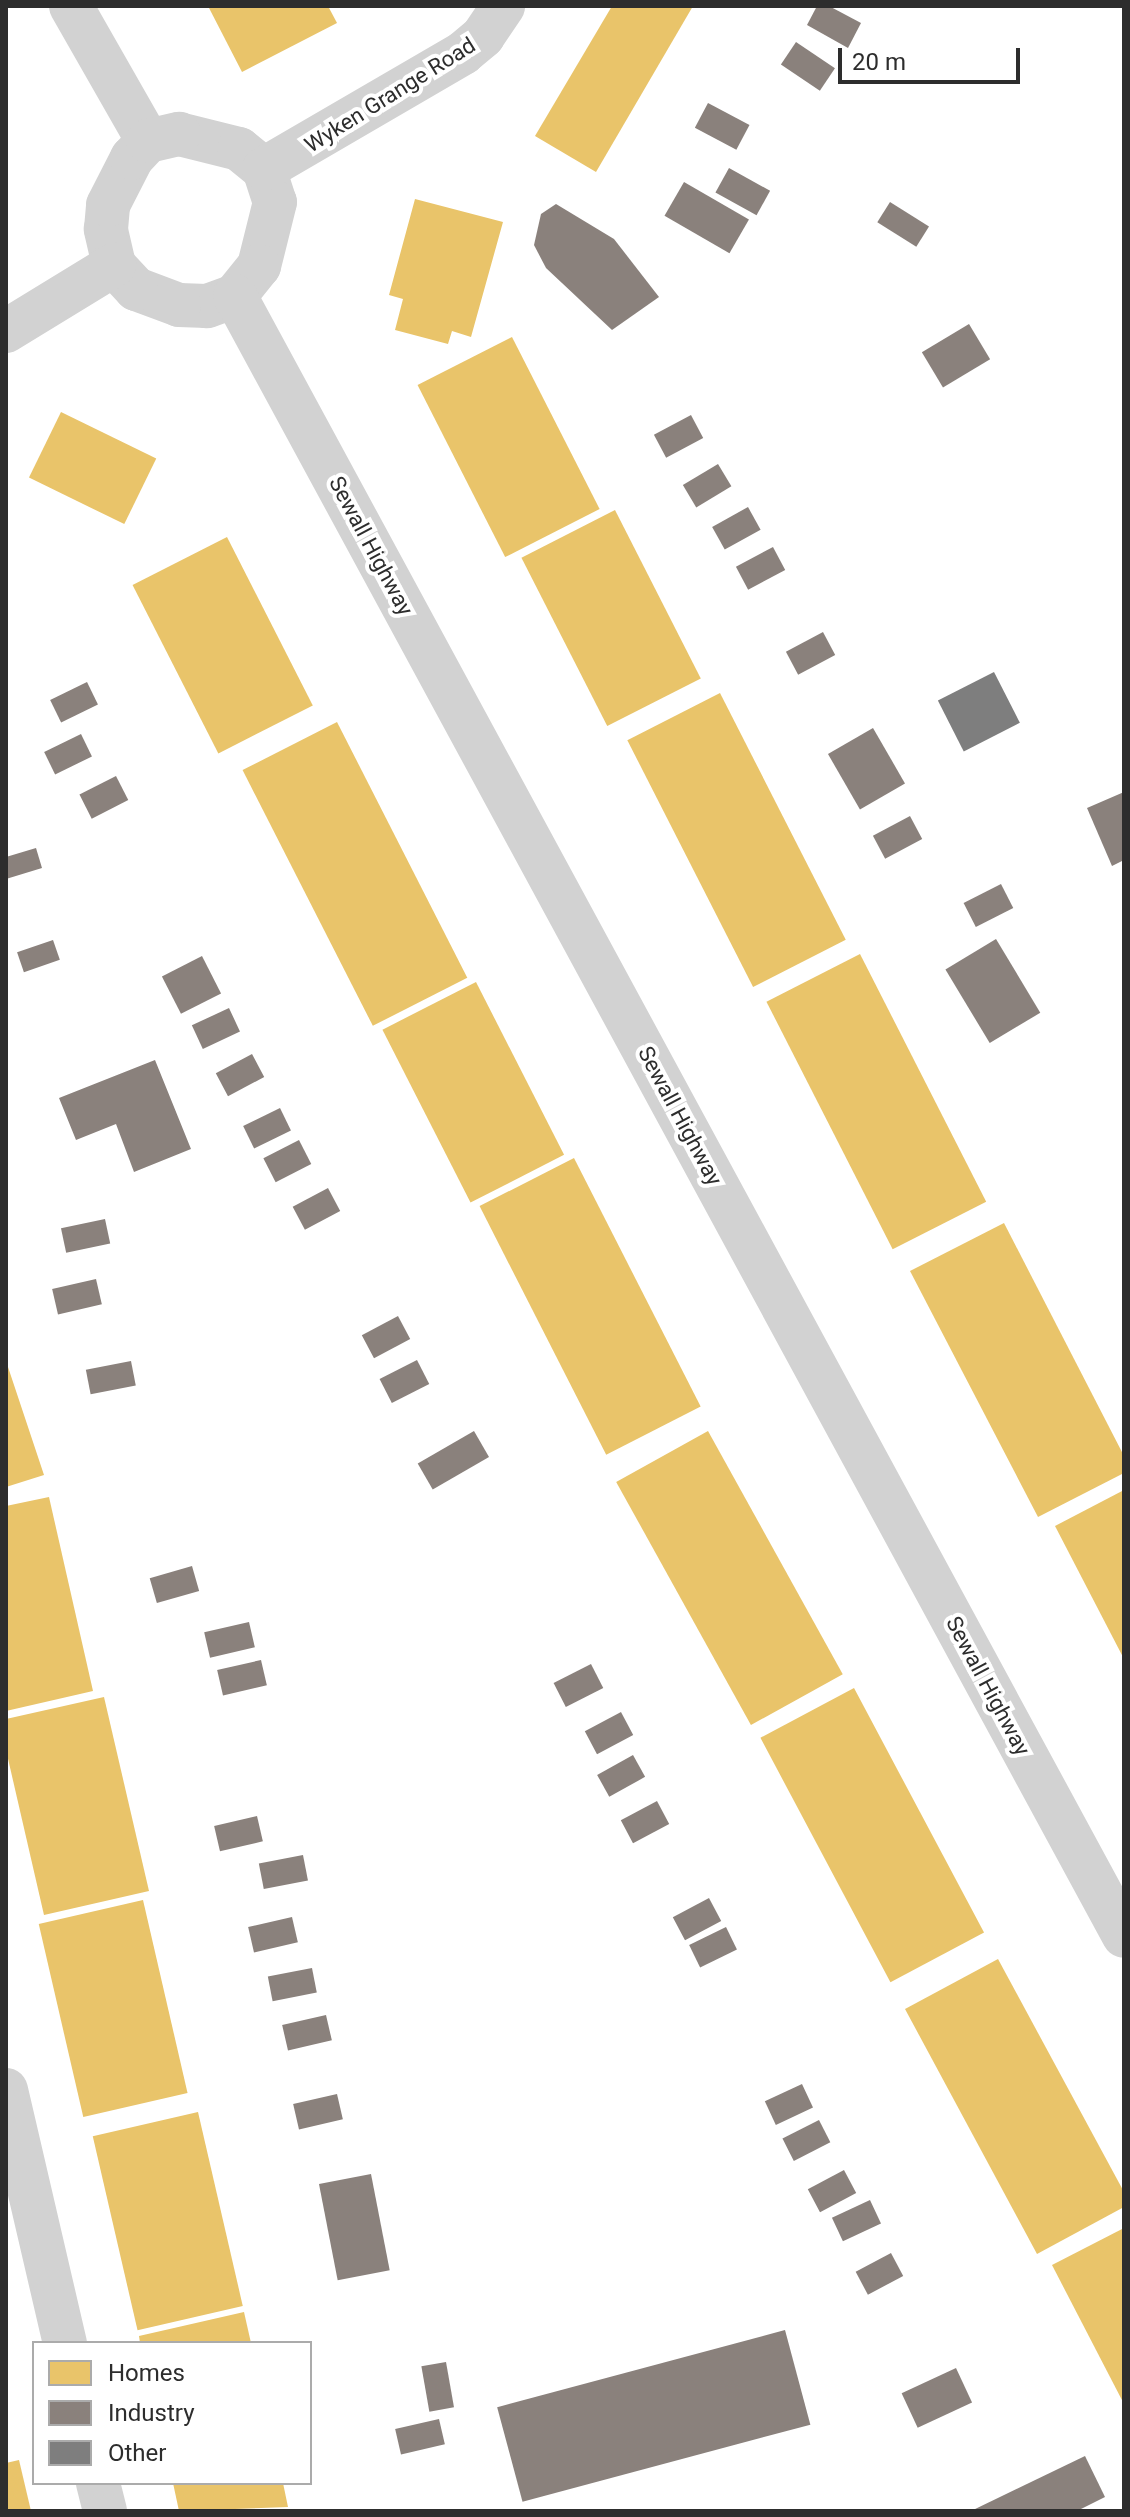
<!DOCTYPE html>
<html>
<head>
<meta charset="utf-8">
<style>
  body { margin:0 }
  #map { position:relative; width:1130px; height:2517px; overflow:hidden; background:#fff; font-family:Roboto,sans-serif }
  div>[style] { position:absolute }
  .homes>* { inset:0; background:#e9c46a; transform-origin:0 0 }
  .industry>* { inset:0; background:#8a817c; transform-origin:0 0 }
  .building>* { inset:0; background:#7e7e7e; transform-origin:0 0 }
  .minor>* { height:44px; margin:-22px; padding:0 22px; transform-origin:22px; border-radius:22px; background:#d2d2d2 }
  span { translate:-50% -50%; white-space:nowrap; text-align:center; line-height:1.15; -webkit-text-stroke:8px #fff; paint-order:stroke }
  .street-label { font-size:22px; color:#2d2d2d }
  .frame { position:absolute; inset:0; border:8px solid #2d2d2d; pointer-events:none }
  .legend { position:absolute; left:32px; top:2341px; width:280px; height:144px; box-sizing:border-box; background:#fff; border:2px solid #ababab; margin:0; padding:10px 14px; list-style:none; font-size:24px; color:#2d2d2d }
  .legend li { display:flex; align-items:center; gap:16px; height:40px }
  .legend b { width:40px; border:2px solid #ababab }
  .scale { position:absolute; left:838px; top:48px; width:182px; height:36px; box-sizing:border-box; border:4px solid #2d2d2d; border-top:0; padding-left:10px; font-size:24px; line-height:28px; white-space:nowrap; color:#2d2d2d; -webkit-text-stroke:6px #fff; paint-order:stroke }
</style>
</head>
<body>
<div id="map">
  <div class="homes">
    <div style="clip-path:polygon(208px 6px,328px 6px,337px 23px,242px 72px)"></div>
    <div style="clip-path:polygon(612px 6px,693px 6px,596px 172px,535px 136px)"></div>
    <div style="clip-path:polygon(415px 199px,503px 222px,471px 337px,452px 331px,448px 344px,395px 330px,403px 299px,389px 295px)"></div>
    <div style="left:512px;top:337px;width:193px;height:106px;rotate:63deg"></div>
    <div style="left:61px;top:412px;width:106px;height:73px;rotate:26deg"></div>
    <div style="left:615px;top:510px;width:189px;height:105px;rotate:63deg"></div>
    <div style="left:227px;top:537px;width:189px;height:106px;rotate:63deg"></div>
    <div style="left:720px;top:693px;width:277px;height:104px;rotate:63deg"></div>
    <div style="left:337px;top:722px;width:287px;height:106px;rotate:63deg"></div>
    <div style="left:860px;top:954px;width:278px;height:105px;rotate:63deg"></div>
    <div style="left:476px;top:982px;width:194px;height:105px;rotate:63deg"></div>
    <div style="left:574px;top:1158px;width:279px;height:106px;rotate:63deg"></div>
    <div style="clip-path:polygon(1004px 1223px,1124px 1456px,1124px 1473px,1038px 1517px,910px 1271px)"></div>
    <div style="clip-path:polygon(6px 1361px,44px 1475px,6px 1487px)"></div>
    <div style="left:708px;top:1431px;width:278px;height:105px;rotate:61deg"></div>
    <div style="clip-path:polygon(1124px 1490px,1124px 1659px,1055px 1526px)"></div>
    <div style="clip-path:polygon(49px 1497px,93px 1691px,6px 1711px,6px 1506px)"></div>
    <div style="left:854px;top:1688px;width:277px;height:106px;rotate:62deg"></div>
    <div style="clip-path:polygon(104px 1697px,149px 1891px,44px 1915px,6px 1750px,6px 1719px)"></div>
    <div style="left:143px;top:1900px;width:198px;height:107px;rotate:77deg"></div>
    <div style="clip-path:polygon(998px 1959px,1124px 2192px,1124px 2207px,1037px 2254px,905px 2009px)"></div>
    <div style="left:198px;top:2112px;width:199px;height:108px;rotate:77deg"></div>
    <div style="clip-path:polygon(1124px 2228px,1124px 2404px,1052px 2265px)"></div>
    <div style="clip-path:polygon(244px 2312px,251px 2343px,140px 2343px,139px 2336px)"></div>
    <div style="clip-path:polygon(19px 2460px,31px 2511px,6px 2511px,6px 2463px)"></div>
    <div style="clip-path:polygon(173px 2483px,283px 2483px,288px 2507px,179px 2511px)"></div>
  </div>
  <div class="industry">
    <div style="clip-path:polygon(817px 6px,829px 6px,861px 23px,848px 48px,807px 25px)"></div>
    <div style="left:796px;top:42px;width:47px;height:27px;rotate:34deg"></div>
    <div style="left:708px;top:103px;width:47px;height:28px;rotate:28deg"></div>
    <div style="left:729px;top:168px;width:47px;height:28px;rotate:29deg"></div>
    <div style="left:684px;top:182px;width:75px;height:39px;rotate:30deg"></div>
    <div style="left:890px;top:202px;width:46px;height:24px;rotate:32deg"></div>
    <div style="clip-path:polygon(556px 204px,614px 239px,659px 297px,612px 330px,546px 268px,534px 245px,541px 214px)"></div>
    <div style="left:969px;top:324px;width:41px;height:55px;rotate:59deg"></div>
    <div style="left:691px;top:415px;width:26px;height:42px;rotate:62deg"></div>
    <div style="left:718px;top:464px;width:26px;height:41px;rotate:59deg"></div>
    <div style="left:748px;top:507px;width:26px;height:41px;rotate:61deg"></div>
    <div style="left:773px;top:547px;width:26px;height:42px;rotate:62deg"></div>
    <div style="left:823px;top:632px;width:26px;height:42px;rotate:62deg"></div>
    <div style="left:87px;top:682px;width:25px;height:41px;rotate:64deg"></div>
    <div style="left:873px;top:728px;width:64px;height:52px;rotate:60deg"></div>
    <div style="left:81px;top:734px;width:25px;height:41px;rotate:64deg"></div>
    <div style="left:116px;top:776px;width:27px;height:41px;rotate:63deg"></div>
    <div style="clip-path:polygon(1124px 792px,1124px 860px,1112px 866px,1087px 808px)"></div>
    <div style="left:910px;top:816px;width:26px;height:42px;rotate:62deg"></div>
    <div style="clip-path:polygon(36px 848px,42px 868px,6px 879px,6px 857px)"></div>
    <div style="left:1001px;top:884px;width:27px;height:42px;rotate:63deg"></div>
    <div style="left:996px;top:939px;width:86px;height:59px;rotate:59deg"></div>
    <div style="left:53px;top:940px;width:21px;height:38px;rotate:71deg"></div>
    <div style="left:202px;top:956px;width:42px;height:45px;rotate:63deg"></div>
    <div style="left:229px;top:1008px;width:26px;height:41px;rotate:65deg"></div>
    <div style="left:252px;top:1054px;width:26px;height:41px;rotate:62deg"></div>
    <div style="clip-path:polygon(155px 1060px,191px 1149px,134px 1172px,116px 1124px,76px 1140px,59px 1098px)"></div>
    <div style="left:280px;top:1108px;width:25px;height:41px;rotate:64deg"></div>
    <div style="left:299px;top:1140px;width:27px;height:40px;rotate:63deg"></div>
    <div style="left:328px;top:1188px;width:26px;height:40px;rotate:62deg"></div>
    <div style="left:105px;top:1219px;width:25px;height:45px;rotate:78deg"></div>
    <div style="left:96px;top:1279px;width:26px;height:45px;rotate:77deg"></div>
    <div style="left:398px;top:1316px;width:26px;height:41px;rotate:62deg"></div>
    <div style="left:417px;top:1360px;width:27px;height:42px;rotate:63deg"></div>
    <div style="left:131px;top:1361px;width:25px;height:46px;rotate:79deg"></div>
    <div style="left:474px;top:1431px;width:30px;height:65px;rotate:60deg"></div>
    <div style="left:192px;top:1566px;width:26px;height:44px;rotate:74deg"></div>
    <div style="left:249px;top:1622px;width:26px;height:46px;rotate:77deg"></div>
    <div style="left:261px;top:1660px;width:26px;height:45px;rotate:77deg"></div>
    <div style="left:591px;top:1664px;width:27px;height:42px;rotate:63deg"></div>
    <div style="left:621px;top:1712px;width:26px;height:41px;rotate:62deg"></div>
    <div style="left:633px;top:1755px;width:25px;height:41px;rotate:61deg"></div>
    <div style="left:657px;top:1801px;width:26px;height:41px;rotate:62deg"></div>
    <div style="left:257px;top:1816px;width:26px;height:44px;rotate:77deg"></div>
    <div style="left:303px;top:1855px;width:26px;height:45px;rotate:79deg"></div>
    <div style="left:709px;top:1898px;width:26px;height:41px;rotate:62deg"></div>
    <div style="left:292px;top:1917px;width:26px;height:45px;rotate:77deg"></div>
    <div style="left:726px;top:1927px;width:25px;height:41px;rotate:64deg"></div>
    <div style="left:312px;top:1968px;width:25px;height:45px;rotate:79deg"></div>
    <div style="left:326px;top:2015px;width:26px;height:45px;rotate:77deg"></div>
    <div style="left:802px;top:2084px;width:26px;height:41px;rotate:65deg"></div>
    <div style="left:337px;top:2094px;width:26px;height:45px;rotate:77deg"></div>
    <div style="left:819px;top:2120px;width:25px;height:41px;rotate:63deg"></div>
    <div style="left:844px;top:2170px;width:26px;height:41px;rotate:62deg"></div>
    <div style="left:371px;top:2174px;width:98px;height:53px;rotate:79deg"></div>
    <div style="left:870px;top:2200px;width:26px;height:42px;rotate:65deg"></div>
    <div style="left:891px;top:2253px;width:26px;height:40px;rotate:62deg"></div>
    <div style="left:785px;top:2330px;width:98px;height:298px;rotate:75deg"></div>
    <div style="left:446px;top:2362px;width:46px;height:25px;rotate:80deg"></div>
    <div style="left:956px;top:2368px;width:38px;height:60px;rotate:65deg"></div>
    <div style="left:439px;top:2419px;width:26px;height:45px;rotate:77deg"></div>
    <div style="clip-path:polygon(1085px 2456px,1105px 2497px,1077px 2511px,971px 2511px)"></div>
  </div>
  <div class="building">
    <div style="left:994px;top:672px;width:57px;height:63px;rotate:63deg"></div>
  </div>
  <div class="minor">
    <div style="left:71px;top:6px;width:155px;rotate:60.3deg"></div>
    <div style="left:179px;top:134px;width:62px;rotate:14deg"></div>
    <div style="left:239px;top:149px;width:32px;rotate:39deg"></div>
    <div style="left:264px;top:169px;width:35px;rotate:72deg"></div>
    <div style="left:275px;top:202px;width:66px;rotate:104deg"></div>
    <div style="left:259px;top:266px;width:38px;rotate:129deg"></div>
    <div style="left:235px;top:296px;width:30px;rotate:160deg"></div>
    <div style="left:207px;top:306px;width:28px;rotate:-178deg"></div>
    <div style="left:179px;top:305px;width:46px;rotate:-159.6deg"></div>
    <div style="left:136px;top:289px;width:33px;rotate:-133deg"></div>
    <div style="left:114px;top:265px;width:37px;rotate:-103deg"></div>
    <div style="left:106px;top:229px;width:24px;rotate:-85deg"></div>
    <div style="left:108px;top:205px;width:53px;rotate:-62.9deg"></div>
    <div style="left:132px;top:158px;width:23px;rotate:-47deg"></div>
    <div style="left:148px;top:141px;width:32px;rotate:-13deg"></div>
    <div style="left:264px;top:169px;width:230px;rotate:-30.2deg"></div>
    <div style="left:463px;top:53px;width:26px;rotate:-40deg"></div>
    <div style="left:483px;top:36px;width:36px;rotate:-56deg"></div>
    <div style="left:235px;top:296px;width:1865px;rotate:61.54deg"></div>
    <div style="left:6px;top:331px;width:127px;rotate:-31.4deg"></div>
    <div style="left:6px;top:2090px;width:260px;rotate:76.9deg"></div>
    <div style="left:98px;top:2483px;width:29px;rotate:76deg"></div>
  </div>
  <div class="street-label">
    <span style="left:390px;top:95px;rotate:-32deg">Wyken Grange Road</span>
    <span style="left:371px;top:546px;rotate:62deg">Sewall Highway</span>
    <span style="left:680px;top:1116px;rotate:62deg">Sewall Highway</span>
    <span style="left:988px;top:1686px;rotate:62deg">Sewall Highway</span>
  </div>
  <div class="frame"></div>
  <ul class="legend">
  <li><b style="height:22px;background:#e9c46a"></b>Homes</li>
  <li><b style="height:22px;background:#8a817c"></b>Industry</li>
  <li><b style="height:22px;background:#7e7e7e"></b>Other</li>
  </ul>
  <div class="scale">20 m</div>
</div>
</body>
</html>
